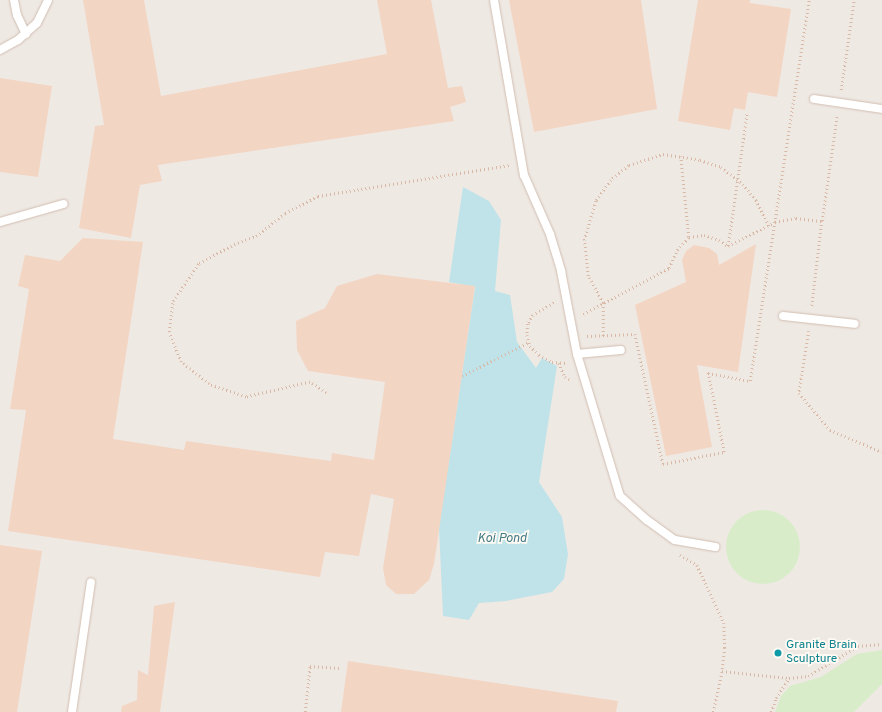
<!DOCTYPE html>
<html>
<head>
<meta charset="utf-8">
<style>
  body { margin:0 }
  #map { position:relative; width:882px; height:712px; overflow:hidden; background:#fdf6ec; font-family:Overpass,sans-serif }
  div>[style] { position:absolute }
  .industrial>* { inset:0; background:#efe9e4; transform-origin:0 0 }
  .green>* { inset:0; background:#d8ecc9 }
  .round { border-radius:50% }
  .water>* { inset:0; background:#bfe3e8 }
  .building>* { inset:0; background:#f3d5c3 }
  .path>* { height:2.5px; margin-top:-1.25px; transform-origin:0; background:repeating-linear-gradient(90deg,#d9b8a5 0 1px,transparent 0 4px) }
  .roads { filter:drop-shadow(0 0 1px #d1beb0) drop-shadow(0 0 1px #d1beb0) }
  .service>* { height:8px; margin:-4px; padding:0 4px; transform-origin:4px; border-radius:4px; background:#fff }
  .dots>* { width:11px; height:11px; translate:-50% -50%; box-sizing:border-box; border:2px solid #fffaf3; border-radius:50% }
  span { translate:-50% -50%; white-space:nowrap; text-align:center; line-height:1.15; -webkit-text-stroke:3.5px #fffaf3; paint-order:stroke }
  .culture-label { font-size:12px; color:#0d838f }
  .left { translate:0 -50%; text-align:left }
  .water-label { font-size:13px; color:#437c86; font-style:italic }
</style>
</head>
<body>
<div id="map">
  <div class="industrial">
    <div style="left:0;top:0;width:882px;height:712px"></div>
  </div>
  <div class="green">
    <div class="round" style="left:726px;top:510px;width:74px;height:74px"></div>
    <div style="clip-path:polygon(882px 650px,882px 684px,854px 712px,775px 712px,781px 696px,790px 686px,821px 677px,857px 654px)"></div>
  </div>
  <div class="water">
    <div style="clip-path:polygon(463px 187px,489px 201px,501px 220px,495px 291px,510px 295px,517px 342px,536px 368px,542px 358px,557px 366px,539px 482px,562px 517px,568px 554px,564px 579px,552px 592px,506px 601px,479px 603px,469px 620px,443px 616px,439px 527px,475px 287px,449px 282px)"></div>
  </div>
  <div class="building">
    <div style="clip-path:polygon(83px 0,144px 0,161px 96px,387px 54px,377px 0,431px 0,448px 88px,462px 86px,466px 102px,450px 107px,454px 121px,158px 165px,162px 181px,140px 185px,131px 238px,79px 228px,95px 126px,104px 125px)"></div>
    <div style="clip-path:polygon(509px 0,641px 0,657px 109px,534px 132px)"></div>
    <div style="clip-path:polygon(698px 0,750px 0,750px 3px,791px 9px,777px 97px,748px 92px,745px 110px,734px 108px,730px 130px,678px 121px)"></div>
    <div style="clip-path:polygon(0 78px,52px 86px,38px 177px,0 172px)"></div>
    <div style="clip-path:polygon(83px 238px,143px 242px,113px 439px,184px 450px,186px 441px,331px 461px,332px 453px,374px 460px,385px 382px,308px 371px,297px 350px,296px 321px,325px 308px,337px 286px,377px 274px,475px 286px,434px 564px,429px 580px,414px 594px,396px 594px,386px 585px,383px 568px,394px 499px,371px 494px,359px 556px,325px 552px,320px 577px,8px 531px,26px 410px,10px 409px,29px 289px,18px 286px,25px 255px,60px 261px)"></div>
    <div style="clip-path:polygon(756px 244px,738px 372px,697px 365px,712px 447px,666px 456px,635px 305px,686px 282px,682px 260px,686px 251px,694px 245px,709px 248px,717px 254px,719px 265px)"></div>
    <div style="clip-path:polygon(0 545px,42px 551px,17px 712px,0 712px)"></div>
    <div style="clip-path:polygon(175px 602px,160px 712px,121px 712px,122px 706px,137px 700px,138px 670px,148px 675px,154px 606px)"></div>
    <div style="clip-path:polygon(348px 661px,618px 701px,616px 712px,341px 712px)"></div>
  </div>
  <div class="path">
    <div style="left:841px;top:90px;width:91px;rotate:-81.8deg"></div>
    <div style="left:681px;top:156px;width:81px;rotate:84.4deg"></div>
    <div style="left:822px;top:221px;width:107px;rotate:-81.9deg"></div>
    <div style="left:728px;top:246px;width:134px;rotate:-81.9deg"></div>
    <div style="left:554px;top:303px;width:24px;rotate:150deg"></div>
    <div style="left:533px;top:315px;width:10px;rotate:119deg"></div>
    <div style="left:528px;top:324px;width:11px;rotate:95deg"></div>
    <div style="left:527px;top:335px;width:11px;rotate:75deg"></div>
    <div style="left:530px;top:346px;width:13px;rotate:45deg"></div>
    <div style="left:539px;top:355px;width:15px;rotate:28deg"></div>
    <div style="left:552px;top:362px;width:14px;rotate:4deg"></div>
    <div style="left:583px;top:314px;width:98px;rotate:-28.1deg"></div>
    <div style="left:669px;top:268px;width:20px;rotate:-66deg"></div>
    <div style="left:677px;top:250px;width:18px;rotate:-47deg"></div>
    <div style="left:689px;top:237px;width:15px;rotate:-8deg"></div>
    <div style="left:704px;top:235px;width:16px;rotate:18deg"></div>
    <div style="left:719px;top:240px;width:11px;rotate:34deg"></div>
    <div style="left:728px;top:246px;width:53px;rotate:-27.1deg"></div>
    <div style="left:775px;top:222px;width:21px;rotate:-11deg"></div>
    <div style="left:796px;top:218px;width:26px;rotate:7deg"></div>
    <div style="left:822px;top:221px;width:86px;rotate:96.7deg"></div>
    <div style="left:809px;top:331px;width:63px;rotate:99.2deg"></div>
    <div style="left:799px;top:393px;width:48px;rotate:50deg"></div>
    <div style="left:830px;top:430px;width:56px;rotate:22.9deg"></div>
    <div style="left:587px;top:336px;width:48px;rotate:-2.4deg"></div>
    <div style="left:635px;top:334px;width:133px;rotate:77.8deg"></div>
    <div style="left:663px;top:464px;width:62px;rotate:-11.1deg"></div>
    <div style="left:724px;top:452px;width:81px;rotate:-101.4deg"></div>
    <div style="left:708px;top:373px;width:43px;rotate:10.8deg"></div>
    <div style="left:750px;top:381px;width:386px;rotate:-81.2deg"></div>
    <div style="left:603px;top:336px;width:33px;rotate:-90deg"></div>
    <div style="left:603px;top:303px;width:31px;rotate:-119deg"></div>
    <div style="left:588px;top:276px;width:36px;rotate:-96deg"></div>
    <div style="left:584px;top:240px;width:42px;rotate:-73.3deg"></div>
    <div style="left:596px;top:200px;width:27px;rotate:-54deg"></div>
    <div style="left:612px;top:178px;width:21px;rotate:-37deg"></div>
    <div style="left:629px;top:165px;width:36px;rotate:-18deg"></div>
    <div style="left:663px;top:154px;width:37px;rotate:9deg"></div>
    <div style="left:700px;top:160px;width:22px;rotate:18deg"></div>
    <div style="left:721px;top:167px;width:28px;rotate:38deg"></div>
    <div style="left:743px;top:184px;width:21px;rotate:51deg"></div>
    <div style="left:756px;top:200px;width:29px;rotate:63deg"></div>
    <div style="left:559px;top:363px;width:15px;rotate:67deg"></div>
    <div style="left:565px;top:377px;width:7px;rotate:27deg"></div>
    <div style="left:462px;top:376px;width:75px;rotate:-26.9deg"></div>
    <div style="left:326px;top:393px;width:19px;rotate:-145deg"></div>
    <div style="left:310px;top:382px;width:66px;rotate:166.8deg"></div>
    <div style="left:246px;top:397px;width:39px;rotate:-161deg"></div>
    <div style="left:209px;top:384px;width:36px;rotate:-142deg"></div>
    <div style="left:181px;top:362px;width:32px;rotate:-112deg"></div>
    <div style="left:169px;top:332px;width:31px;rotate:-83deg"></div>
    <div style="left:173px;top:301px;width:46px;rotate:-55.6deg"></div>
    <div style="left:199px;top:263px;width:40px;rotate:-28deg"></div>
    <div style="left:234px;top:244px;width:23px;rotate:-20deg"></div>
    <div style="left:256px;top:236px;width:37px;rotate:-38deg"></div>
    <div style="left:285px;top:213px;width:37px;rotate:-27deg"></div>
    <div style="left:318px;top:196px;width:194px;rotate:-9.2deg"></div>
    <div style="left:680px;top:555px;width:20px;rotate:30deg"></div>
    <div style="left:697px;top:565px;width:64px;rotate:65deg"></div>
    <div style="left:724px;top:623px;width:25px;rotate:88deg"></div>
    <div style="left:725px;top:648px;width:23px;rotate:97deg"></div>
    <div style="left:722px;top:671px;width:67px;rotate:6deg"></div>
    <div style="left:789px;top:678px;width:19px;rotate:-6deg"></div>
    <div style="left:808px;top:676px;width:58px;rotate:-31deg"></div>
    <div style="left:858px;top:646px;width:24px;rotate:-5deg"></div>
    <div style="left:305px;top:712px;width:46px;rotate:-83.8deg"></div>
    <div style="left:310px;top:666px;width:30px;rotate:4deg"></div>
    <div style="left:713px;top:712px;width:42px;rotate:-77.6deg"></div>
    <div style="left:771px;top:712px;width:15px;rotate:-70deg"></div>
    <div style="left:776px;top:698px;width:24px;rotate:-57deg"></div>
  </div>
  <div class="roads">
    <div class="service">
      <div style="left:14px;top:0;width:15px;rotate:79deg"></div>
      <div style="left:17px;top:15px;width:21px;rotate:65deg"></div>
      <div style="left:494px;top:0;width:178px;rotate:80.3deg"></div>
      <div style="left:524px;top:175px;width:64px;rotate:66.2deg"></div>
      <div style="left:550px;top:234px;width:39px;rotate:73deg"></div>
      <div style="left:561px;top:271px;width:85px;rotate:79.1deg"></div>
      <div style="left:577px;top:354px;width:148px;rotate:73.2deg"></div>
      <div style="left:620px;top:496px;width:36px;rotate:42deg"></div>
      <div style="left:647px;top:520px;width:34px;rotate:36deg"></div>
      <div style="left:675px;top:540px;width:41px;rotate:9.9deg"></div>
      <div style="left:0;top:50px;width:21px;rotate:-29deg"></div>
      <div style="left:18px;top:40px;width:25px;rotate:-42deg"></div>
      <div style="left:37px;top:23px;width:25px;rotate:-64deg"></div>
      <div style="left:814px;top:99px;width:69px;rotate:8.4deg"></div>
      <div style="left:0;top:222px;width:66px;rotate:-15.9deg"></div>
      <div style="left:783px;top:316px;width:72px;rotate:6.3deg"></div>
      <div style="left:577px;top:354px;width:44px;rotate:-5.2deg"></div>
      <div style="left:72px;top:712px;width:131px;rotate:-81.7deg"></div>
    </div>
  </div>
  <div class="dots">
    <div style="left:778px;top:653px;background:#0f9aa8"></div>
  </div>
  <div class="culture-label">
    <span class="left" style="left:786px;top:653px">Granite Brain<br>Sculpture</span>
  </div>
  <div class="water-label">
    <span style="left:502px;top:539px">Koi Pond</span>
  </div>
</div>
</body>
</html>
